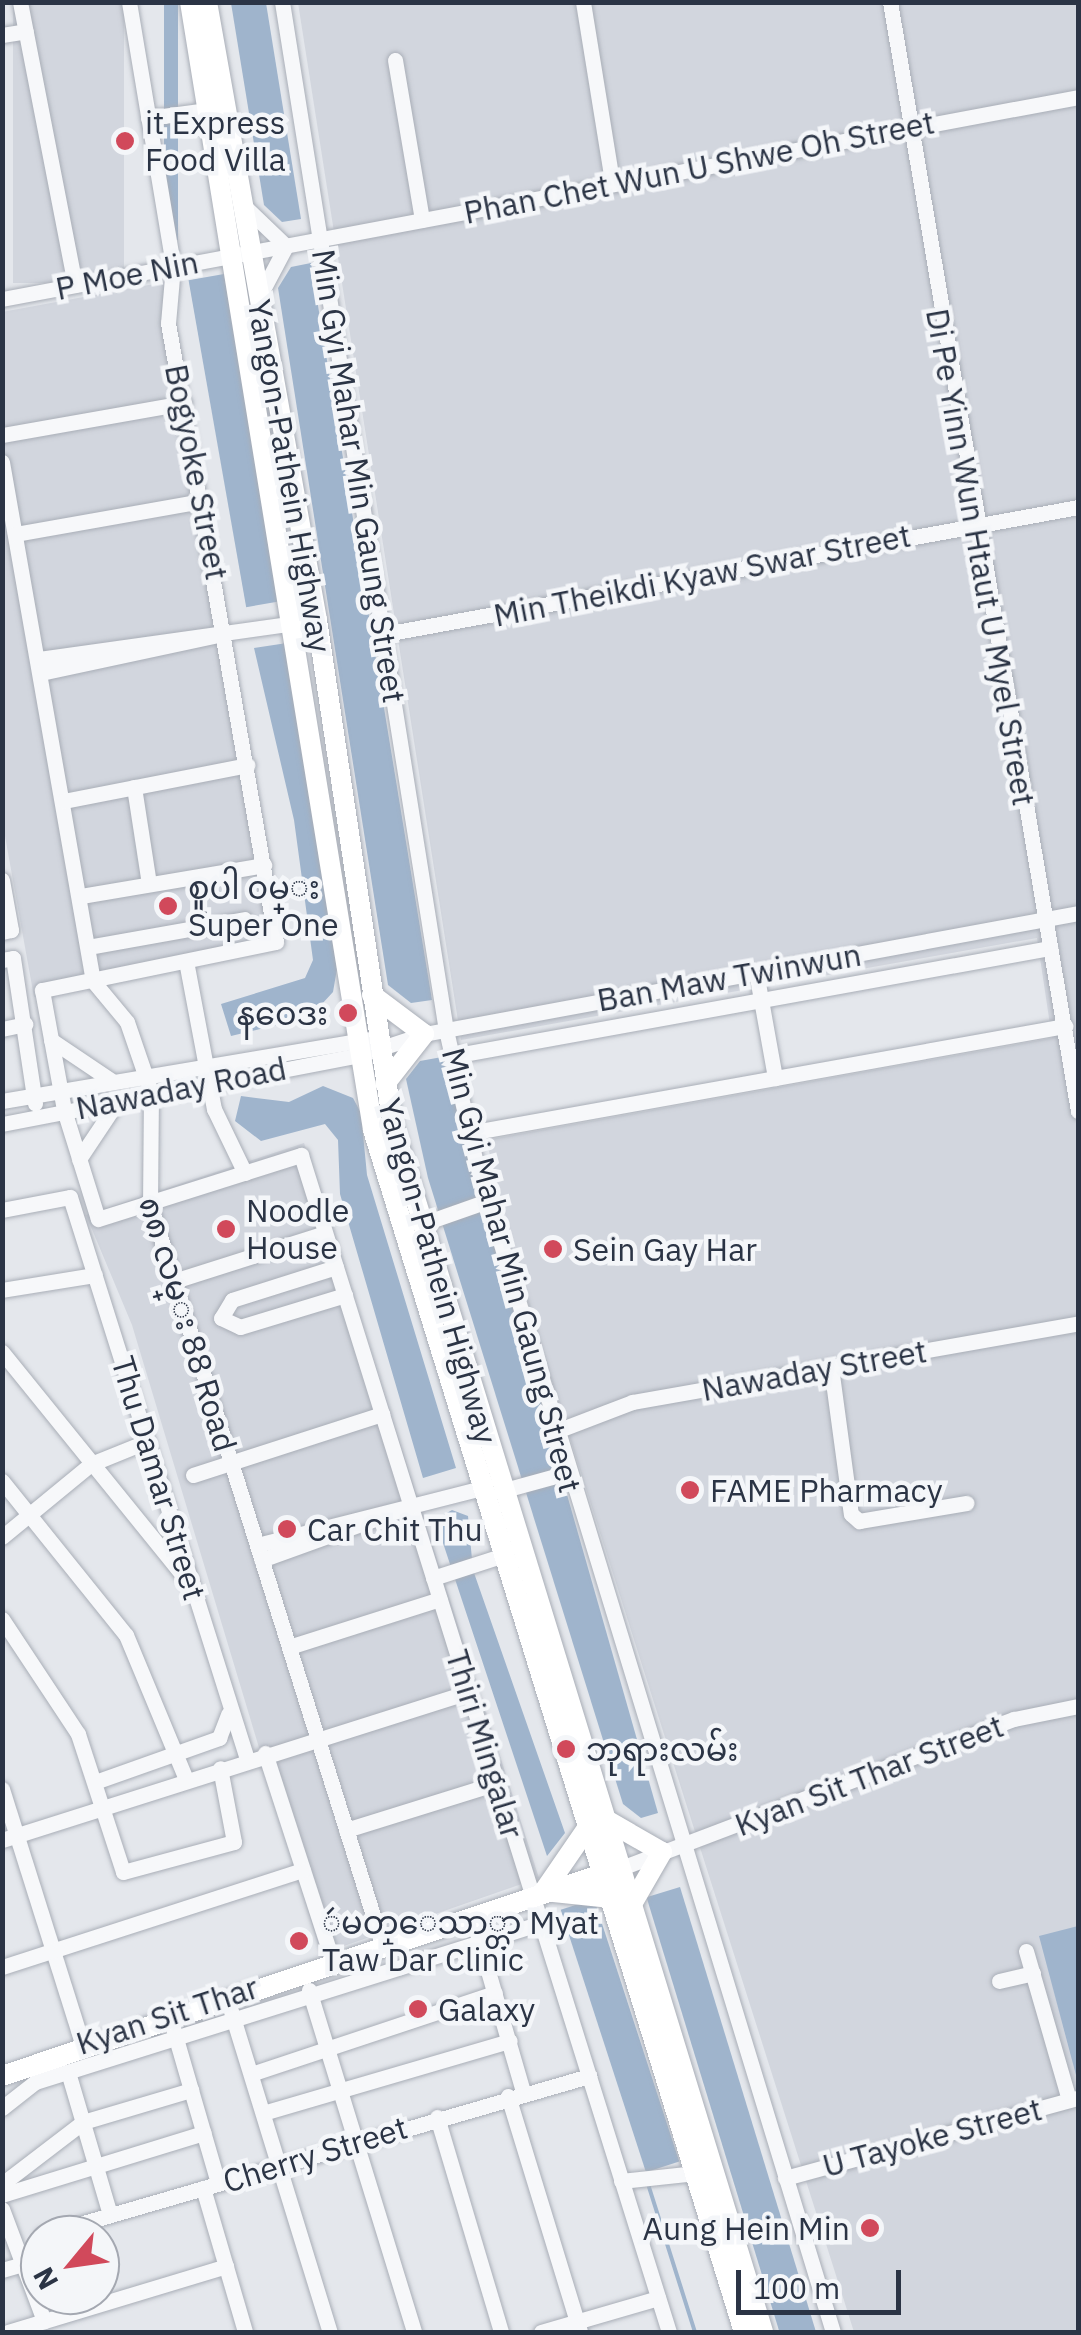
<!DOCTYPE html>
<html>
<head>
<meta charset="utf-8">
<style>
  body { margin:0 }
  #map { position:relative; width:1081px; height:2335px; overflow:hidden; background:#e4e7ec; font-family:"IBM Plex Sans","Noto Sans Myanmar",sans-serif }
  div>[style] { position:absolute }
  .built>* { inset:0; background:#d2d6de; transform-origin:0 0 }
  .water>* { inset:0; background:#9fb4cc; transform-origin:0 0 }
  .stream>* { height:4px; margin:-2px; padding:0 2px; transform-origin:2px; border-radius:2px; background:#9fb4cc }
  .roads { filter:drop-shadow(0 0 2px #a9aeb7) drop-shadow(0 0 2px #a9aeb7) }
  .minor>* { height:15px; margin:-7.5px; padding:0 7.5px; transform-origin:7.5px; border-radius:7.5px; background:#f7f8fa }
  .major>* { height:20px; margin:-10px; padding:0 10px; transform-origin:10px; border-radius:10px; background:#fff }
  .dots>* { width:28px; height:28px; translate:-50% -50%; box-sizing:border-box; border:5px solid #f4f6f9; border-radius:50% }
  span { translate:-50% -50%; white-space:nowrap; text-align:center; line-height:1.15; -webkit-text-stroke:9px #f4f6f9; paint-order:stroke }
  .poi-label { font-size:32px; color:#2b3445 }
  .left { translate:0 -50%; text-align:left }
  .right { translate:-100% -50%; text-align:right }
  .street-label { font-size:32px; color:#2b3445 }
  .frame { position:absolute; inset:0; border:5px solid #2b3445; pointer-events:none }
  .north { position:absolute; left:20px; top:2215px; width:100px; height:100px; box-sizing:border-box; background:#f4f6f9; border:2px solid #a4a8b1; border-radius:50%; rotate:241deg; font-size:28px; font-weight:700; line-height:40px; text-align:center; color:#2b3445 }
  .north::after { content:''; display:block; margin:auto; width:35px; height:45px; background:#d1495b; clip-path:polygon(50% 0,100% 100%,50% 72%,0 100%) }
  .scale { position:absolute; left:736px; top:2270px; width:165px; height:45px; box-sizing:border-box; border:5px solid #2b3445; border-top:0; padding-left:12px; font-size:30px; line-height:35px; white-space:nowrap; color:#2b3445; -webkit-text-stroke:8px #f4f6f9; paint-order:stroke }
</style>
</head>
<body>
<div id="map">
  <div class="built">
    <div style="left:13px;top:3px;width:111px;height:280px"></div>
    <div style="clip-path:polygon(298px 3px,1078px 3px,1078px 2332px,854px 2332px,534px 1325px,486px 1140px,1052px 1038px,1037px 938px,461px 1040px)"></div>
    <div style="clip-path:polygon(165px 282px,282px 948px,34px 997px,3px 825px,2px 312px)"></div>
    <div style="clip-path:polygon(304px 1143px,539px 1878px,321px 1954px,132px 1325px,86px 1215px)"></div>
  </div>
  <div class="water">
    <div style="left:164px;top:3px;width:14px;height:237px"></div>
    <div style="clip-path:polygon(231px 3px,266px 3px,301px 219px,282px 222px,264px 205px)"></div>
    <div style="clip-path:polygon(311px 263px,432px 1000px,411px 1003px,388px 985px,278px 288px,291px 267px)"></div>
    <div style="left:224px;top:274px;width:332px;height:36px;rotate:80deg"></div>
    <div style="clip-path:polygon(287px 643px,337px 969px,333px 992px,310px 1017px,231px 1036px,221px 1004px,305px 978px,313px 960px,294px 820px,254px 648px)"></div>
    <div style="clip-path:polygon(442px 1057px,658px 1813px,641px 1818px,623px 1804px,428px 1178px,406px 1079px,420px 1061px)"></div>
    <div style="clip-path:polygon(323px 1086px,353px 1098px,361px 1113px,367px 1175px,456px 1468px,423px 1478px,340px 1194px,338px 1140px,325px 1124px,261px 1141px,235px 1121px,241px 1096px,289px 1102px)"></div>
    <div style="clip-path:polygon(452px 1510px,468px 1516px,473px 1570px,565px 1833px,547px 1856px,442px 1540px,440px 1517px)"></div>
    <div style="left:680px;top:1887px;width:466px;height:35px;rotate:73deg"></div>
    <div style="left:594px;top:1899px;width:276px;height:35px;rotate:72deg"></div>
    <div style="clip-path:polygon(1078px 1926px,1078px 2075px,1076px 2075px,1039px 1936px)"></div>
  </div>
  <div class="stream">
    <div style="left:648px;top:2184px;width:155px;rotate:72.4deg"></div>
  </div>
  <div class="roads">
    <div class="minor">
      <div style="left:20px;top:2px;width:288px;rotate:79deg"></div>
      <div style="left:129px;top:2px;width:268px;rotate:80.5deg"></div>
      <div style="left:173px;top:266px;width:57px;rotate:95deg"></div>
      <div style="left:168px;top:323px;width:628px;rotate:80.1deg"></div>
      <div style="left:276px;top:942px;width:239px;rotate:168.4deg"></div>
      <div style="left:42px;top:990px;width:122px;rotate:79.6deg"></div>
      <div style="left:64px;top:1110px;width:114px;rotate:72.7deg"></div>
      <div style="left:98px;top:1219px;width:213px;rotate:-17.5deg"></div>
      <div style="left:301px;top:1155px;width:1233px;rotate:72.64deg"></div>
      <div style="left:282px;top:2px;width:1041px;rotate:80.94deg"></div>
      <div style="left:446px;top:1030px;width:132px;rotate:77.3deg"></div>
      <div style="left:475px;top:1159px;width:1226px;rotate:73.03deg"></div>
      <div style="left:583px;top:2px;width:182px;rotate:80.8deg"></div>
      <div style="left:890px;top:2px;width:1125px;rotate:80.38deg"></div>
      <div style="left:2px;top:35px;width:24px;rotate:-9deg"></div>
      <div style="left:395px;top:60px;width:162px;rotate:80.4deg"></div>
      <div style="left:148px;top:118px;width:60px;rotate:-7.7deg"></div>
      <div style="left:242px;top:204px;width:61px;rotate:43.7deg"></div>
      <div style="left:286px;top:246px;width:58px;rotate:117.9deg"></div>
      <div style="left:2px;top:299px;width:1095px;rotate:-10.63deg"></div>
      <div style="left:2px;top:435px;width:185px;rotate:-10deg"></div>
      <div style="left:2px;top:462px;width:527px;rotate:80.06deg"></div>
      <div style="left:93px;top:981px;width:53px;rotate:50.3deg"></div>
      <div style="left:127px;top:1022px;width:74px;rotate:71.1deg"></div>
      <div style="left:151px;top:1092px;width:112px;rotate:90.5deg"></div>
      <div style="left:150px;top:1204px;width:779px;rotate:72.59deg"></div>
      <div style="left:15px;top:534px;width:190px;rotate:-10deg"></div>
      <div style="left:385px;top:634px;width:705px;rotate:-10.38deg"></div>
      <div style="left:39px;top:659px;width:281px;rotate:-8deg"></div>
      <div style="left:41px;top:673px;width:191px;rotate:-12.1deg"></div>
      <div style="left:134px;top:787px;width:98px;rotate:81.2deg"></div>
      <div style="left:64px;top:801px;width:187px;rotate:-11.1deg"></div>
      <div style="left:2px;top:880px;width:51px;rotate:79.8deg"></div>
      <div style="left:11px;top:930px;width:9px;rotate:167deg"></div>
      <div style="left:81px;top:896px;width:186px;rotate:-9.6deg"></div>
      <div style="left:88px;top:947px;width:159px;rotate:-10.1deg"></div>
      <div style="left:2px;top:960px;width:11px;rotate:-10deg"></div>
      <div style="left:13px;top:958px;width:147px;rotate:81.4deg"></div>
      <div style="left:186px;top:961px;width:151px;rotate:79.3deg"></div>
      <div style="left:214px;top:1109px;width:71px;rotate:64.2deg"></div>
      <div style="left:756px;top:972px;width:108px;rotate:79.8deg"></div>
      <div style="left:2px;top:1029px;width:24px;rotate:-12deg"></div>
      <div style="left:51px;top:1040px;width:73px;rotate:33.9deg"></div>
      <div style="left:452px;top:1056px;width:608px;rotate:-10.24deg"></div>
      <div style="left:2px;top:1101px;width:370px;rotate:-9.6deg"></div>
      <div style="left:2px;top:1124px;width:365px;rotate:-10.9deg"></div>
      <div style="left:360px;top:1055px;width:67px;rotate:-18.2deg"></div>
      <div style="left:424px;top:1034px;width:665px;rotate:-10.48deg"></div>
      <div style="left:469px;top:1133px;width:606px;rotate:-10.18deg"></div>
      <div style="left:79px;top:1159px;width:72px;rotate:-56.3deg"></div>
      <div style="left:2px;top:1210px;width:69px;rotate:-10.8deg"></div>
      <div style="left:70px;top:1197px;width:589px;rotate:72.52deg"></div>
      <div style="left:419px;top:1225px;width:72px;rotate:-19.4deg"></div>
      <div style="left:336px;top:1267px;width:109px;rotate:162.4deg"></div>
      <div style="left:232px;top:1300px;width:21px;rotate:121deg"></div>
      <div style="left:221px;top:1318px;width:21px;rotate:25deg"></div>
      <div style="left:240px;top:1327px;width:110px;rotate:-16.9deg"></div>
      <div style="left:174px;top:1281px;width:158px;rotate:-17.6deg"></div>
      <div style="left:2px;top:1290px;width:94px;rotate:-9.2deg"></div>
      <div style="left:2px;top:1352px;width:296px;rotate:51deg"></div>
      <div style="left:831px;top:1367px;width:148px;rotate:82.3deg"></div>
      <div style="left:851px;top:1514px;width:11px;rotate:41deg"></div>
      <div style="left:859px;top:1521px;width:109px;rotate:-9.5deg"></div>
      <div style="left:554px;top:1432px;width:84px;rotate:-21deg"></div>
      <div style="left:632px;top:1402px;width:453px;rotate:-10deg"></div>
      <div style="left:193px;top:1475px;width:199px;rotate:-17.9deg"></div>
      <div style="left:2px;top:1481px;width:198px;rotate:51.2deg"></div>
      <div style="left:126px;top:1635px;width:156px;rotate:67.4deg"></div>
      <div style="left:501px;top:1491px;width:68px;rotate:-15.3deg"></div>
      <div style="left:411px;top:1506px;width:69px;rotate:-14.2deg"></div>
      <div style="left:2px;top:1537px;width:115px;rotate:-39.4deg"></div>
      <div style="left:91px;top:1464px;width:61px;rotate:-22deg"></div>
      <div style="left:257px;top:1545px;width:159px;rotate:-14.2deg"></div>
      <div style="left:411px;top:1506px;width:159px;rotate:160.2deg"></div>
      <div style="left:433px;top:1578px;width:71px;rotate:-17.9deg"></div>
      <div style="left:2px;top:1619px;width:138px;rotate:56.5deg"></div>
      <div style="left:78px;top:1734px;width:145px;rotate:71.9deg"></div>
      <div style="left:123px;top:1872px;width:115px;rotate:-15.1deg"></div>
      <div style="left:234px;top:1842px;width:75px;rotate:-100.7deg"></div>
      <div style="left:289px;top:1647px;width:158px;rotate:-17.6deg"></div>
      <div style="left:265px;top:1753px;width:220px;rotate:72deg"></div>
      <div style="left:95px;top:1782px;width:132px;rotate:-19.5deg"></div>
      <div style="left:219px;top:1738px;width:26px;rotate:-69deg"></div>
      <div style="left:2px;top:1789px;width:265px;rotate:72.5deg"></div>
      <div style="left:346px;top:1830px;width:158px;rotate:-17.3deg"></div>
      <div style="left:2px;top:1840px;width:489px;rotate:-17.6deg"></div>
      <div style="left:621px;top:1868px;width:420px;rotate:-20.8deg"></div>
      <div style="left:1014px;top:1719px;width:65px;rotate:-11.5deg"></div>
      <div style="left:472px;top:1916px;width:183px;rotate:73.8deg"></div>
      <div style="left:1026px;top:1951px;width:155px;rotate:73.9deg"></div>
      <div style="left:2px;top:1967px;width:316px;rotate:-17.9deg"></div>
      <div style="left:999px;top:1981px;width:35px;rotate:-13deg"></div>
      <div style="left:309px;top:1990px;width:358px;rotate:72.9deg"></div>
      <div style="left:231px;top:2011px;width:336px;rotate:72.9deg"></div>
      <div style="left:173px;top:2028px;width:161px;rotate:73.8deg"></div>
      <div style="left:68px;top:2072px;width:149px;rotate:73.6deg"></div>
      <div style="left:251px;top:2074px;width:257px;rotate:-18.4deg"></div>
      <div style="left:508px;top:2096px;width:247px;rotate:73deg"></div>
      <div style="left:2px;top:2108px;width:42px;rotate:-38.2deg"></div>
      <div style="left:35px;top:2082px;width:530px;rotate:-17.44deg"></div>
      <div style="left:263px;top:2113px;width:257px;rotate:-16.3deg"></div>
      <div style="left:437px;top:2117px;width:224px;rotate:73.4deg"></div>
      <div style="left:785px;top:2178px;width:304px;rotate:-15.3deg"></div>
      <div style="left:621px;top:2181px;width:75px;rotate:-6.1deg"></div>
      <div style="left:2px;top:2184px;width:102px;rotate:-37.4deg"></div>
      <div style="left:83px;top:2122px;width:113px;rotate:-16.5deg"></div>
      <div style="left:203px;top:2188px;width:150px;rotate:73.7deg"></div>
      <div style="left:2px;top:2195px;width:211px;rotate:-17.1deg"></div>
      <div style="left:2px;top:2209px;width:120px;rotate:69.4deg"></div>
      <div style="left:42px;top:2235px;width:570px;rotate:-16.21deg"></div>
      <div style="left:2px;top:2270px;width:25px;rotate:-16deg"></div>
      <div style="left:8px;top:2332px;width:228px;rotate:-16.8deg"></div>
      <div style="left:541px;top:2332px;width:122px;rotate:-16.2deg"></div>
    </div>
    <div class="major">
      <div style="left:190px;top:2px;width:1143px;rotate:80.78deg"></div>
      <div style="left:373px;top:1130px;width:1258px;rotate:72.85deg"></div>
      <div style="left:207px;top:2px;width:628px;rotate:79.91deg"></div>
      <div style="left:317px;top:620px;width:512px;rotate:81.46deg"></div>
      <div style="left:393px;top:1126px;width:1261px;rotate:72.94deg"></div>
      <div style="left:372px;top:995px;width:65px;rotate:36.9deg"></div>
      <div style="left:424px;top:1034px;width:63px;rotate:128deg"></div>
      <div style="left:608px;top:1821px;width:62px;rotate:29.9deg"></div>
      <div style="left:662px;top:1852px;width:60px;rotate:120deg"></div>
      <div style="left:588px;top:1827px;width:78px;rotate:124.5deg"></div>
      <div style="left:544px;top:1891px;width:65px;rotate:6.1deg"></div>
      <div style="left:2px;top:2076px;width:646px;rotate:-18.6deg"></div>
    </div>
  </div>
  <div class="dots">
    <div style="left:125px;top:141px;background:#d1495b"></div>
    <div style="left:168px;top:906px;background:#d1495b"></div>
    <div style="left:348px;top:1013px;background:#d1495b"></div>
    <div style="left:226px;top:1229px;background:#d1495b"></div>
    <div style="left:553px;top:1249px;background:#d1495b"></div>
    <div style="left:690px;top:1490px;background:#d1495b"></div>
    <div style="left:287px;top:1529px;background:#d1495b"></div>
    <div style="left:566px;top:1749px;background:#d1495b"></div>
    <div style="left:299px;top:1941px;background:#d1495b"></div>
    <div style="left:418px;top:2009px;background:#d1495b"></div>
    <div style="left:870px;top:2228px;background:#d1495b"></div>
  </div>
  <div class="poi-label">
    <span class="left" style="left:145px;top:141px">it Express<br>Food Villa</span>
    <span class="left" style="left:188px;top:906px">စူပါ ၀မ္း<br>Super One</span>
    <span class="right" style="left:328px;top:1013px">နဝေဒး</span>
    <span class="left" style="left:246px;top:1229px">Noodle<br>House</span>
    <span class="left" style="left:573px;top:1249px">Sein Gay Har</span>
    <span class="left" style="left:710px;top:1490px">FAME Pharmacy</span>
    <span class="left" style="left:307px;top:1529px">Car Chit Thu</span>
    <span class="left" style="left:586px;top:1749px">ဘုရားလမ်း</span>
    <span class="left" style="left:322px;top:1941px">ဴမတ္ေသာ္တာ Myat<br>Taw Dar Clinic</span>
    <span class="left" style="left:438px;top:2009px">Galaxy</span>
    <span class="right" style="left:850px;top:2228px">Aung Hein Min</span>
  </div>
  <div class="street-label">
    <span style="left:699px;top:167px;rotate:-11deg">Phan Chet Wun U Shwe Oh Street</span>
    <span style="left:127px;top:275px;rotate:-11deg">P Moe Nin</span>
    <span style="left:197px;top:472px;rotate:79deg">Bogyoke Street</span>
    <span style="left:290px;top:476px;rotate:80deg">Yangon-Pathein Highway</span>
    <span style="left:359px;top:476px;rotate:81deg">Min Gyi Mahar Min Gaung Street</span>
    <span style="left:981px;top:557px;rotate:80deg">Di Pe Yinn Wun Htaut U Myel Street</span>
    <span style="left:702px;top:575px;rotate:-11deg">Min Theikdi Kyaw Swar Street</span>
    <span style="left:729px;top:977px;rotate:-10deg">Ban Maw Twinwun</span>
    <span style="left:181px;top:1088px;rotate:-11deg">Nawaday Road</span>
    <span style="left:512px;top:1270px;rotate:75deg">Min Gyi Mahar Min Gaung Street</span>
    <span style="left:438px;top:1271px;rotate:74deg">Yangon-Pathein Highway</span>
    <span style="left:188px;top:1324px;rotate:73deg">၈၈ လမ္း 88 Road</span>
    <span style="left:814px;top:1370px;rotate:-10deg">Nawaday Street</span>
    <span style="left:159px;top:1478px;rotate:73deg">Thu Damar Street</span>
    <span style="left:485px;top:1744px;rotate:73deg">Thiri Mingalar</span>
    <span style="left:869px;top:1775px;rotate:-21deg">Kyan Sit Thar Street</span>
    <span style="left:167px;top:2015px;rotate:-18deg">Kyan Sit Thar</span>
    <span style="left:932px;top:2137px;rotate:-15deg">U Tayoke Street</span>
    <span style="left:315px;top:2154px;rotate:-17deg">Cherry Street</span>
  </div>
  <div class="frame"></div>
  <div class="north">N</div>
  <div class="scale">100 m</div>
</div>
</body>
</html>
